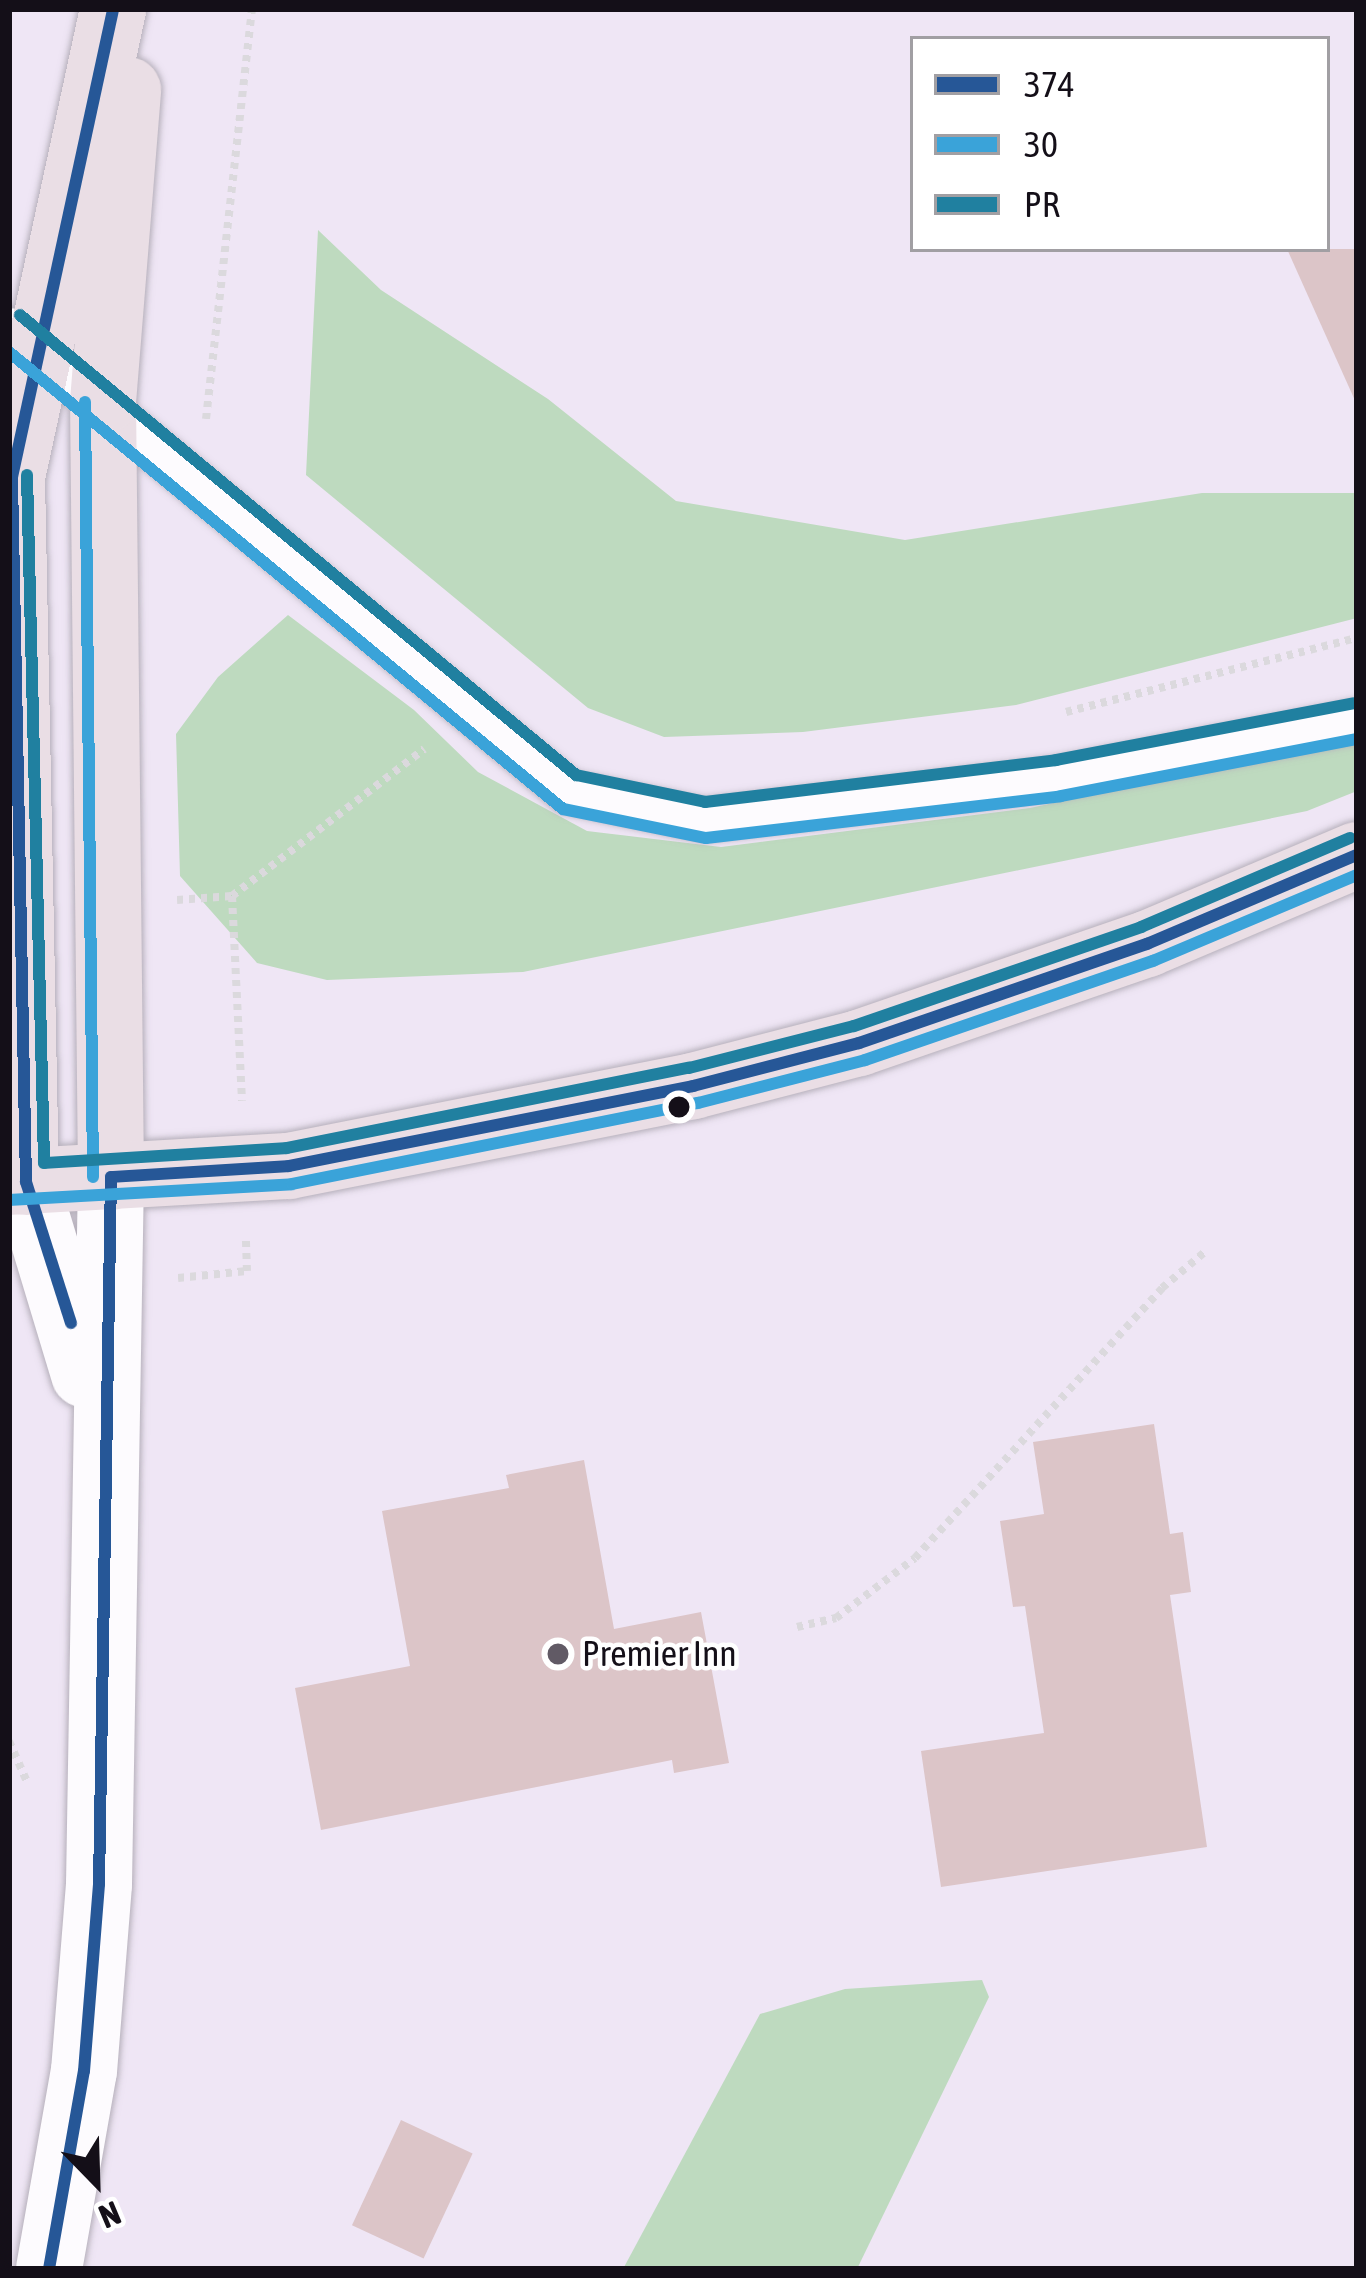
<!DOCTYPE html>
<html>
<head>
<meta charset="utf-8">
<style>
  body { margin:0 }
  #map { position:relative; width:1366px; height:2278px; overflow:hidden; background:#efe6f5; font-family:"Asap Condensed",sans-serif }
  div>[style] { position:absolute }
  .green>* { inset:0; background:#bedabf }
  .building>* { inset:0; background:#dcc5c8; transform-origin:0 0 }
  .path>* { height:8px; margin-top:-4px; transform-origin:0; background:repeating-linear-gradient(90deg,#dbd9dd 0 6px,transparent 0 12px) }
  .roads { filter:drop-shadow(0 0 3px #b6b0bb) drop-shadow(0 0 3px #b6b0bb) }
  .lane>* { height:42px; margin:-21px; padding:0 21px; transform-origin:21px; border-radius:21px; background:#fdfbfe }
  .secondary>* { height:66px; margin:-33px; padding:0 33px; transform-origin:33px; border-radius:33px; background:#fdfbfe }
  .highway>* { height:66px; margin:-33px; padding:0 33px; transform-origin:33px; border-radius:33px; background:#eadee5 }
  .bus-1>* { height:12px; margin:-6px; padding:0 6px; transform-origin:6px; border-radius:6px; background:#265797 }
  .bus-2>* { height:12px; margin:-6px; padding:0 6px; transform-origin:6px; border-radius:6px; background:#3aa3d9 }
  .bus-3>* { height:12px; margin:-6px; padding:0 6px; transform-origin:6px; border-radius:6px; background:#2080a0 }
  .dots>* { width:33px; height:33px; translate:-50% -50%; box-sizing:border-box; border:6px solid #fff; border-radius:50% }
  span { translate:-50% -50%; white-space:nowrap; text-align:center; line-height:1.15; -webkit-text-stroke:9px #fff; paint-order:stroke }
  .poi-label { font-size:36px; color:#140f18 }
  .left { translate:0 -50%; text-align:left }
  .frame { position:absolute; inset:0; border:12px solid #140f18; pointer-events:none }
  .legend { position:absolute; left:910px; top:36px; width:420px; height:216px; box-sizing:border-box; background:#fff; border:3px solid #a19fa3; margin:0; padding:15px 21px; list-style:none; font-size:36px; color:#140f18 }
  .legend li { display:flex; align-items:center; gap:24px; height:60px }
  .legend b { width:60px; border:3px solid #a19fa3 }
  .north { position:absolute; left:36px; top:2122px; width:120px; height:120px; -webkit-text-stroke:9px #fff; paint-order:stroke; rotate:157deg; font-size:33px; font-weight:700; line-height:48px; text-align:center; color:#140f18 }
  .north::after { content:''; display:block; margin:auto; width:42px; height:54px; background:#140f18; clip-path:polygon(50% 0,100% 100%,50% 72%,0 100%) }
</style>
</head>
<body>
<div id="map">
  <div class="green">
    <div style="clip-path:polygon(318px 230px,381px 290px,548px 399px,676px 501px,905px 540px,1202px 493px,1357px 493px,1357px 618px,1016px 705px,803px 732px,664px 737px,588px 708px,306px 475px)"></div>
    <div style="clip-path:polygon(288px 615px,414px 710px,478px 772px,587px 831px,721px 847px,1030px 808px,1357px 738px,1357px 791px,1307px 811px,523px 972px,327px 980px,257px 963px,180px 876px,176px 734px,218px 677px)"></div>
    <div style="clip-path:polygon(982px 1980px,989px 1997px,857px 2269px,623px 2269px,760px 2014px,845px 1989px)"></div>
  </div>
  <div class="building">
    <div style="clip-path:polygon(1287px 249px,1357px 249px,1357px 405px)"></div>
    <div style="clip-path:polygon(1154px 1424px,1170px 1534px,1183px 1532px,1191px 1592px,1170px 1595px,1207px 1847px,941px 1887px,921px 1751px,1044px 1733px,1025px 1606px,1013px 1607px,1000px 1521px,1044px 1514px,1033px 1442px)"></div>
    <div style="clip-path:polygon(584px 1460px,614px 1629px,701px 1612px,729px 1763px,674px 1773px,672px 1760px,321px 1830px,295px 1688px,410px 1666px,382px 1511px,509px 1488px,506px 1475px)"></div>
    <div style="left:401px;top:2120px;width:79px;height:116px;rotate:25deg"></div>
  </div>
  <div class="path">
    <div style="left:206px;top:419px;width:413px;rotate:-83.6deg"></div>
    <div style="left:1066px;top:712px;width:300px;rotate:-14.3deg"></div>
    <div style="left:232px;top:896px;width:205px;rotate:87.2deg"></div>
    <div style="left:177px;top:900px;width:55px;rotate:-4.2deg"></div>
    <div style="left:232px;top:896px;width:242px;rotate:-37.4deg"></div>
    <div style="left:178px;top:1278px;width:69px;rotate:-5.8deg"></div>
    <div style="left:247px;top:1271px;width:35px;rotate:-92deg"></div>
    <div style="left:797px;top:1627px;width:40px;rotate:-13deg"></div>
    <div style="left:836px;top:1618px;width:99px;rotate:-37.2deg"></div>
    <div style="left:915px;top:1558px;width:366px;rotate:-47.5deg"></div>
    <div style="left:1162px;top:1288px;width:57px;rotate:-40.1deg"></div>
    <div style="left:9px;top:1741px;width:47px;rotate:66.2deg"></div>
  </div>
  <div class="roads">
    <div class="lane">
      <div style="left:9px;top:329px;width:726px;rotate:39.63deg"></div>
      <div style="left:568px;top:792px;width:139px;rotate:11.6deg"></div>
      <div style="left:704px;top:820px;width:357px;rotate:-6.7deg"></div>
      <div style="left:1059px;top:778px;width:303px;rotate:-10.8deg"></div>
    </div>
    <div class="secondary">
      <div style="left:26px;top:1182px;width:201px;rotate:73.2deg"></div>
      <div style="left:49px;top:2269px;width:201px;rotate:-80deg"></div>
      <div style="left:84px;top:2071px;width:188px;rotate:-85.4deg"></div>
      <div style="left:99px;top:1884px;width:707px;rotate:-89.03deg"></div>
    </div>
    <div class="highway">
      <div style="left:111px;top:1177px;width:775px;rotate:-90.59deg"></div>
      <div style="left:103px;top:402px;width:313px;rotate:-85.4deg"></div>
      <div style="left:9px;top:1182px;width:280px;rotate:-3.3deg"></div>
      <div style="left:289px;top:1166px;width:412px;rotate:-11.2deg"></div>
      <div style="left:693px;top:1086px;width:171px;rotate:-14.5deg"></div>
      <div style="left:859px;top:1043px;width:305px;rotate:-19deg"></div>
      <div style="left:1147px;top:944px;width:228px;rotate:-23deg"></div>
      <div style="left:26px;top:1182px;width:705px;rotate:-91.14deg"></div>
      <div style="left:12px;top:477px;width:479px;rotate:-77.8deg"></div>
    </div>
  </div>
  <div class="bus-1">
    <div style="left:71px;top:1323px;width:148px;rotate:-107.7deg"></div>
    <div style="left:26px;top:1182px;width:705px;rotate:-91.14deg"></div>
    <div style="left:12px;top:477px;width:479px;rotate:-77.8deg"></div>
    <div style="left:49px;top:2269px;width:201px;rotate:-80deg"></div>
    <div style="left:84px;top:2071px;width:188px;rotate:-85.4deg"></div>
    <div style="left:99px;top:1884px;width:707px;rotate:-89.03deg"></div>
    <div style="left:111px;top:1177px;width:178px;rotate:-3.5deg"></div>
    <div style="left:289px;top:1166px;width:412px;rotate:-11.2deg"></div>
    <div style="left:693px;top:1086px;width:171px;rotate:-14.5deg"></div>
    <div style="left:859px;top:1043px;width:305px;rotate:-19deg"></div>
    <div style="left:1147px;top:944px;width:228px;rotate:-23deg"></div>
  </div>
  <div class="bus-2">
    <div style="left:9px;top:352px;width:718px;rotate:39.52deg"></div>
    <div style="left:563px;top:809px;width:146px;rotate:11.5deg"></div>
    <div style="left:706px;top:838px;width:357px;rotate:-6.7deg"></div>
    <div style="left:1061px;top:796px;width:301px;rotate:-10.9deg"></div>
    <div style="left:85px;top:402px;width:775px;rotate:89.41deg"></div>
    <div style="left:10px;top:1200px;width:282px;rotate:-3.2deg"></div>
    <div style="left:292px;top:1184px;width:414px;rotate:-11.3deg"></div>
    <div style="left:698px;top:1103px;width:172px;rotate:-14.4deg"></div>
    <div style="left:865px;top:1060px;width:305px;rotate:-19deg"></div>
    <div style="left:1153px;top:961px;width:221px;rotate:-22.9deg"></div>
  </div>
  <div class="bus-3">
    <div style="left:20px;top:315px;width:722px;rotate:39.6deg"></div>
    <div style="left:576px;top:775px;width:132px;rotate:11.8deg"></div>
    <div style="left:705px;top:802px;width:354px;rotate:-6.8deg"></div>
    <div style="left:1056px;top:760px;width:303px;rotate:-10.8deg"></div>
    <div style="left:27px;top:475px;width:688px;rotate:88.58deg"></div>
    <div style="left:44px;top:1163px;width:243px;rotate:-3.5deg"></div>
    <div style="left:287px;top:1148px;width:410px;rotate:-11.3deg"></div>
    <div style="left:689px;top:1068px;width:170px;rotate:-14.3deg"></div>
    <div style="left:854px;top:1026px;width:304px;rotate:-19deg"></div>
    <div style="left:1141px;top:927px;width:227px;rotate:-23.1deg"></div>
  </div>
  <div class="dots">
    <div style="left:679px;top:1107px;background:#140f18"></div>
    <div style="left:558px;top:1654px;background:#615a65"></div>
  </div>
  <div class="poi-label">
    <span class="left" style="left:582px;top:1654px">Premier Inn</span>
  </div>
  <div class="frame"></div>
  <ul class="legend">
  <li><b style="height:15px;background:#265797"></b>374</li>
  <li><b style="height:15px;background:#3aa3d9"></b>30</li>
  <li><b style="height:15px;background:#2080a0"></b>PR</li>
  </ul>
  <div class="north">N</div>
</div>
</body>
</html>
